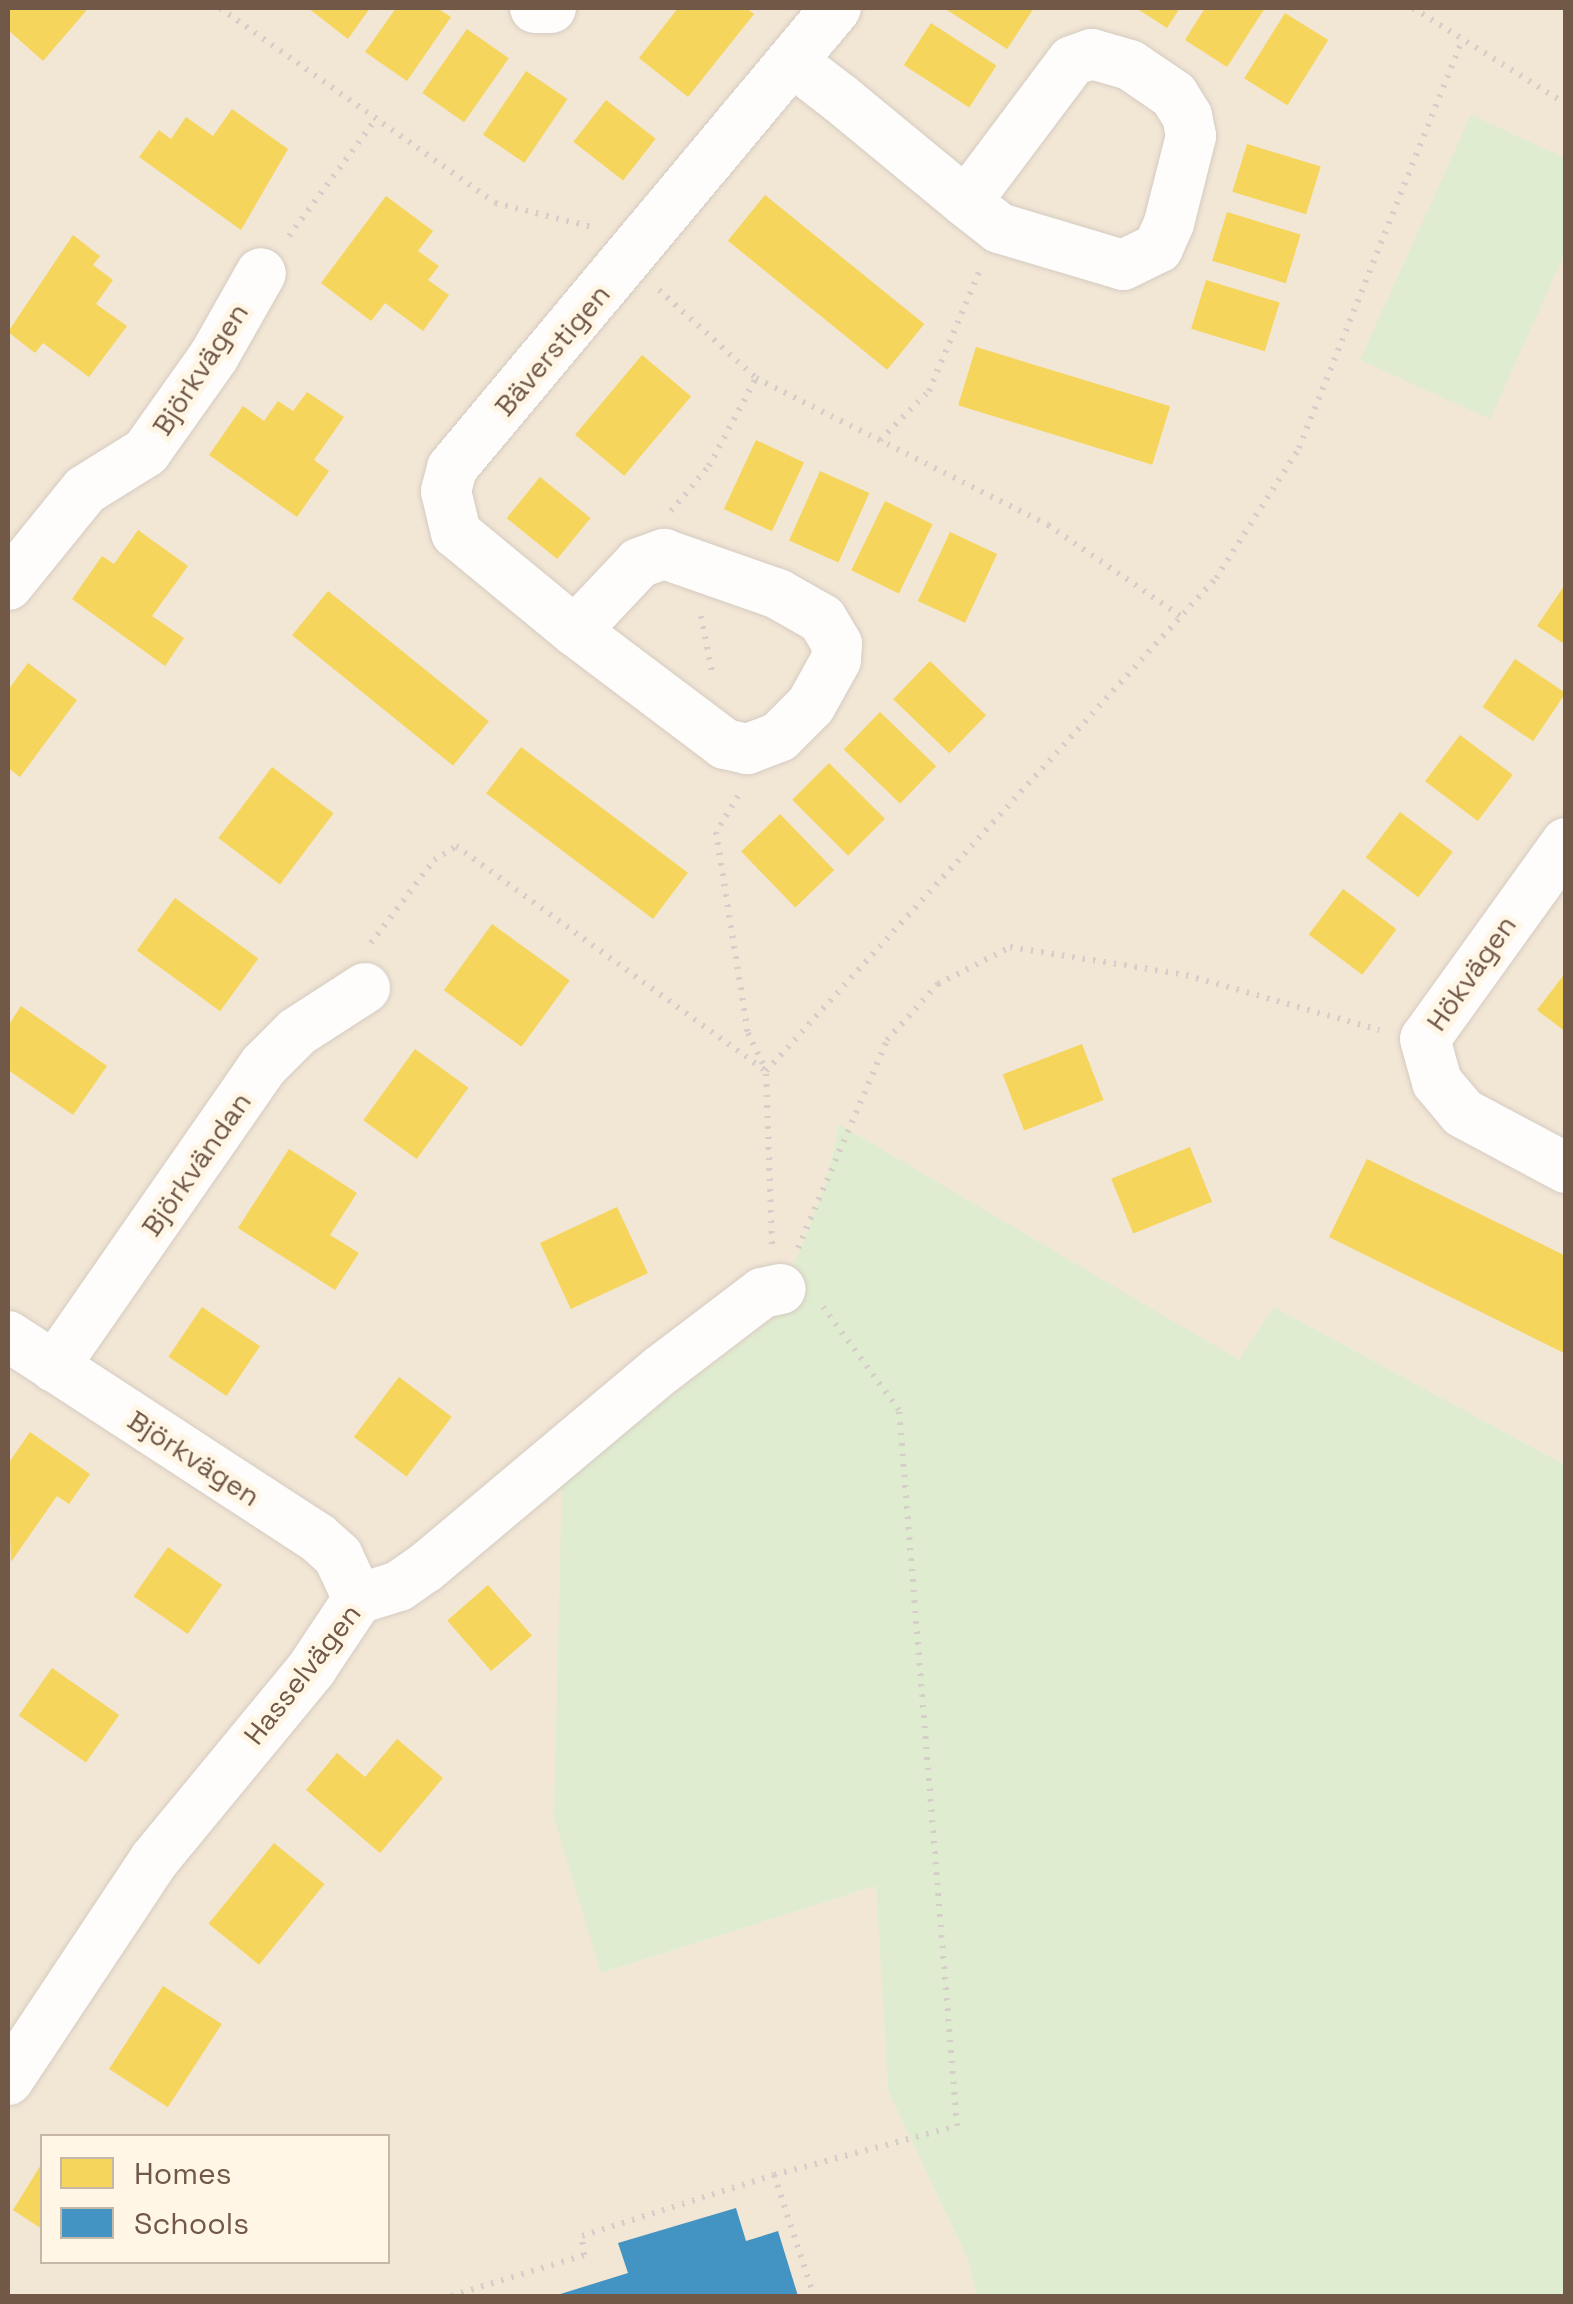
<!DOCTYPE html>
<html>
<head>
<meta charset="utf-8">
<style>
  body { margin:0 }
  #map { position:relative; width:1573px; height:2304px; overflow:hidden; background:#f6f0e5; font-family:"Space Grotesk",sans-serif }
  div>[style] { position:absolute }
  .residential>* { inset:0; background:#f2e6d5 }
  .green>* { inset:0; background:#e0ecd0 }
  .homes>* { inset:0; background:#f6d55c; transform-origin:0 0 }
  .schools>* { inset:0; background:#4393c3 }
  .path>* { height:6px; margin-top:-3px; transform-origin:0; background:repeating-linear-gradient(90deg,#d6cec8 0 2.5px,transparent 0 10.5px) }
  .roads { filter:drop-shadow(0 0 2px #d4cbc1) drop-shadow(0 0 2px #d4cbc1) }
  .street>* { height:50px; margin:-25px; padding:0 25px; transform-origin:25px; border-radius:25px; background:#fefdfb }
  span { translate:-50% -50%; white-space:nowrap; text-align:center; line-height:1.15; -webkit-text-stroke:10px #fff6e6; paint-order:stroke }
  .street-label { font-size:28px; color:#725847 }
  .frame { position:absolute; inset:0; border:10px solid #725847; pointer-events:none }
  .legend { position:absolute; left:40px; top:2134px; width:350px; height:130px; box-sizing:border-box; background:#fff6e6; border:2px solid #c7b7a6; margin:0; padding:12px 18px; list-style:none; font-size:30px; color:#725847 }
  .legend li { display:flex; align-items:center; gap:20px; height:50px }
  .legend b { width:50px; border:2px solid #c7b7a6 }
</style>
</head>
<body>
<div id="map">
  <div class="residential">
    <div style="clip-path:polygon(evenodd,8px 8px,1565px 8px,1565px 1465px,1274px 1307px,1239px 1361px,839px 1124px,826px 1183px,772px 1320px,562px 1479px,602px 1973px,876px 1886px,888px 2091px,968px 2260px,977px 2296px,8px 2296px,8px 8px,42px 2136px,388px 2136px,388px 2262px,42px 2262px,42px 2136px)"></div>
  </div>
  <div class="green">
    <div style="clip-path:polygon(1471px 115px,1565px 158px,1565px 253px,1490px 419px,1360px 360px)"></div>
    <div style="clip-path:polygon(839px 1124px,1239px 1360px,1274px 1307px,1565px 1465px,1565px 2296px,977px 2296px,968px 2260px,888px 2091px,876px 1886px,601px 1973px,554px 1818px,562px 1479px,772px 1320px,826px 1183px)"></div>
  </div>
  <div class="homes">
    <div style="clip-path:polygon(8px 8px,82px 8px,86px 11px,43px 61px,8px 30px)"></div>
    <div style="clip-path:polygon(308px 8px,370px 8px,348px 39px)"></div>
    <div style="clip-path:polygon(396px 8px,437px 8px,451px 17px,407px 81px,365px 52px)"></div>
    <div style="clip-path:polygon(678px 8px,746px 8px,754px 14px,688px 97px,639px 58px)"></div>
    <div style="clip-path:polygon(944px 8px,1034px 8px,1007px 49px)"></div>
    <div style="clip-path:polygon(1136px 8px,1180px 8px,1167px 28px)"></div>
    <div style="clip-path:polygon(1205px 8px,1265px 8px,1227px 67px,1185px 40px)"></div>
    <div style="left:1285px;top:13px;width:51px;height:77px;rotate:32deg"></div>
    <div style="left:931px;top:23px;width:78px;height:50px;rotate:33deg"></div>
    <div style="left:467px;top:29px;width:51px;height:78px;rotate:35deg"></div>
    <div style="left:526px;top:71px;width:50px;height:77px;rotate:34deg"></div>
    <div style="left:606px;top:100px;width:63px;height:53px;rotate:38deg"></div>
    <div style="clip-path:polygon(232px 109px,288px 149px,241px 230px,139px 157px,159px 130px,171px 139px,186px 117px,213px 136px)"></div>
    <div style="left:1247px;top:144px;width:77px;height:50px;rotate:17deg"></div>
    <div style="left:765px;top:195px;width:205px;height:59px;rotate:39deg"></div>
    <div style="clip-path:polygon(386px 196px,433px 231px,418px 251px,439px 266px,428px 280px,449px 295px,423px 331px,385px 303px,371px 321px,321px 283px)"></div>
    <div style="left:1227px;top:212px;width:77px;height:51px;rotate:17deg"></div>
    <div style="clip-path:polygon(73px 235px,100px 256px,93px 265px,113px 280px,96px 304px,127px 326px,89px 377px,43px 343px,35px 353px,8px 332px)"></div>
    <div style="left:1206px;top:280px;width:77px;height:51px;rotate:17deg"></div>
    <div style="left:976px;top:347px;width:203px;height:61px;rotate:17deg"></div>
    <div style="left:642px;top:355px;width:64px;height:104px;rotate:40deg"></div>
    <div style="clip-path:polygon(307px 392px,344px 417px,314px 460px,329px 471px,297px 517px,209px 455px,243px 406px,264px 421px,278px 401px,293px 411px)"></div>
    <div style="left:756px;top:440px;width:53px;height:76px;rotate:25deg"></div>
    <div style="left:820px;top:471px;width:54px;height:76px;rotate:24deg"></div>
    <div style="left:540px;top:477px;width:65px;height:53px;rotate:39deg"></div>
    <div style="left:885px;top:501px;width:53px;height:77px;rotate:26deg"></div>
    <div style="clip-path:polygon(138px 530px,188px 566px,152px 616px,184px 638px,165px 666px,72px 599px,102px 556px,114px 564px)"></div>
    <div style="left:950px;top:532px;width:52px;height:76px;rotate:25deg"></div>
    <div style="clip-path:polygon(1566px 583px,1566px 645px,1537px 626px)"></div>
    <div style="left:328px;top:591px;width:207px;height:57px;rotate:39deg"></div>
    <div style="left:1515px;top:659px;width:61px;height:58px;rotate:34deg"></div>
    <div style="left:930px;top:661px;width:78px;height:53px;rotate:44deg"></div>
    <div style="clip-path:polygon(28px 663px,77px 700px,20px 777px,8px 768px,8px 690px)"></div>
    <div style="left:880px;top:712px;width:78px;height:52px;rotate:44deg"></div>
    <div style="left:1460px;top:735px;width:66px;height:58px;rotate:37deg"></div>
    <div style="left:521px;top:747px;width:209px;height:58px;rotate:37deg"></div>
    <div style="left:829px;top:763px;width:79px;height:52px;rotate:45deg"></div>
    <div style="left:272px;top:767px;width:77px;height:89px;rotate:37deg"></div>
    <div style="left:1400px;top:812px;width:66px;height:57px;rotate:37deg"></div>
    <div style="left:780px;top:814px;width:78px;height:54px;rotate:46deg"></div>
    <div style="left:1343px;top:889px;width:67px;height:57px;rotate:37deg"></div>
    <div style="left:175px;top:898px;width:103px;height:65px;rotate:36deg"></div>
    <div style="left:492px;top:924px;width:96px;height:82px;rotate:36deg"></div>
    <div style="clip-path:polygon(1566px 972px,1566px 1032px,1537px 1010px)"></div>
    <div style="clip-path:polygon(21px 1006px,107px 1066px,73px 1115px,8px 1070px,8px 1026px)"></div>
    <div style="left:1082px;top:1044px;width:60px;height:85px;rotate:69deg"></div>
    <div style="left:415px;top:1049px;width:66px;height:88px;rotate:36deg"></div>
    <div style="left:1190px;top:1147px;width:59px;height:85px;rotate:68deg"></div>
    <div style="clip-path:polygon(289px 1149px,357px 1193px,330px 1235px,359px 1253px,335px 1290px,238px 1228px)"></div>
    <div style="clip-path:polygon(1367px 1159px,1566px 1256px,1566px 1354px,1329px 1237px)"></div>
    <div style="left:617px;top:1207px;width:73px;height:85px;rotate:65deg"></div>
    <div style="left:202px;top:1307px;width:70px;height:60px;rotate:34deg"></div>
    <div style="left:399px;top:1377px;width:66px;height:75px;rotate:37deg"></div>
    <div style="clip-path:polygon(30px 1432px,90px 1474px,69px 1504px,57px 1496px,11px 1562px,8px 1464px)"></div>
    <div style="left:168px;top:1547px;width:66px;height:60px;rotate:35deg"></div>
    <div style="left:488px;top:1585px;width:67px;height:54px;rotate:49deg"></div>
    <div style="left:52px;top:1668px;width:82px;height:58px;rotate:35deg"></div>
    <div style="clip-path:polygon(397px 1739px,443px 1778px,380px 1853px,306px 1790px,337px 1753px,365px 1777px)"></div>
    <div style="left:274px;top:1843px;width:65px;height:104px;rotate:39deg"></div>
    <div style="left:163px;top:1986px;width:70px;height:99px;rotate:33deg"></div>
    <div style="clip-path:polygon(42px 2163px,42px 2229px,13px 2210px)"></div>
  </div>
  <div class="schools">
    <div style="clip-path:polygon(736px 2208px,746px 2241px,778px 2231px,798px 2296px,554px 2296px,628px 2273px,618px 2243px)"></div>
  </div>
  <div class="path">
    <div style="left:220px;top:8px;width:337px;rotate:35.3deg"></div>
    <div style="left:495px;top:203px;width:100px;rotate:13.9deg"></div>
    <div style="left:1413px;top:8px;width:181px;rotate:32.1deg"></div>
    <div style="left:289px;top:236px;width:144px;rotate:-53.4deg"></div>
    <div style="left:659px;top:290px;width:131px;rotate:42.2deg"></div>
    <div style="left:756px;top:378px;width:327px;rotate:26.7deg"></div>
    <div style="left:1048px;top:525px;width:166px;rotate:34.5deg"></div>
    <div style="left:880px;top:440px;width:69px;rotate:-45deg"></div>
    <div style="left:929px;top:391px;width:129px;rotate:-67.2deg"></div>
    <div style="left:671px;top:511px;width:59px;rotate:-49.8deg"></div>
    <div style="left:709px;top:466px;width:100px;rotate:-61.9deg"></div>
    <div style="left:701px;top:616px;width:57px;rotate:78.9deg"></div>
    <div style="left:738px;top:796px;width:42px;rotate:121.4deg"></div>
    <div style="left:716px;top:832px;width:204px;rotate:81deg"></div>
    <div style="left:748px;top:1033px;width:41px;rotate:64.1deg"></div>
    <div style="left:371px;top:943px;width:104px;rotate:-52.8deg"></div>
    <div style="left:434px;top:860px;width:26px;rotate:-32deg"></div>
    <div style="left:456px;top:846px;width:383px;rotate:36deg"></div>
    <div style="left:772px;top:1244px;width:173px;rotate:-92deg"></div>
    <div style="left:766px;top:1071px;width:667px;rotate:-47.61deg"></div>
    <div style="left:1216px;top:578px;width:154px;rotate:-57.4deg"></div>
    <div style="left:1299px;top:448px;width:439px;rotate:-68.2deg"></div>
    <div style="left:798px;top:1248px;width:226px;rotate:-66.8deg"></div>
    <div style="left:887px;top:1040px;width:76px;rotate:-47.7deg"></div>
    <div style="left:938px;top:984px;width:81px;rotate:-27.2deg"></div>
    <div style="left:1010px;top:947px;width:178px;rotate:9deg"></div>
    <div style="left:1186px;top:975px;width:201px;rotate:15.9deg"></div>
    <div style="left:774px;top:2175px;width:127px;rotate:71.7deg"></div>
    <div style="left:451px;top:2296px;width:139px;rotate:-17.1deg"></div>
    <div style="left:584px;top:2255px;width:19px;rotate:-96deg"></div>
    <div style="left:582px;top:2236px;width:201px;rotate:-17.6deg"></div>
    <div style="left:774px;top:2175px;width:189px;rotate:-15deg"></div>
    <div style="left:957px;top:2126px;width:718px;rotate:-94.63deg"></div>
    <div style="left:899px;top:1410px;width:128px;rotate:-126.4deg"></div>
  </div>
  <div class="roads">
    <div class="street">
      <div style="left:535px;top:8px;width:16px"></div>
      <div style="left:793px;top:62px;width:61px;rotate:37.6deg"></div>
      <div style="left:841px;top:99px;width:162px;rotate:39.5deg"></div>
      <div style="left:966px;top:202px;width:42px;rotate:38.2deg"></div>
      <div style="left:999px;top:228px;width:129px;rotate:16.6deg"></div>
      <div style="left:1123px;top:265px;width:39px;rotate:-26deg"></div>
      <div style="left:1158px;top:248px;width:27px;rotate:-66deg"></div>
      <div style="left:1169px;top:223px;width:90px;rotate:-75.8deg"></div>
      <div style="left:1191px;top:136px;width:20px;rotate:-101deg"></div>
      <div style="left:1187px;top:116px;width:25px;rotate:-122deg"></div>
      <div style="left:1174px;top:95px;width:53px;rotate:-145.7deg"></div>
      <div style="left:1130px;top:65px;width:40px;rotate:-164deg"></div>
      <div style="left:1092px;top:54px;width:21px;rotate:161deg"></div>
      <div style="left:1072px;top:61px;width:176px;rotate:126.9deg"></div>
      <div style="left:8px;top:585px;width:122px;rotate:-51deg"></div>
      <div style="left:85px;top:490px;width:72px;rotate:-31.9deg"></div>
      <div style="left:146px;top:452px;width:118px;rotate:-54.7deg"></div>
      <div style="left:214px;top:356px;width:95px;rotate:-60.5deg"></div>
      <div style="left:575px;top:631px;width:93px;rotate:-46.7deg"></div>
      <div style="left:639px;top:563px;width:27px;rotate:-20deg"></div>
      <div style="left:664px;top:554px;width:121px;rotate:19.3deg"></div>
      <div style="left:778px;top:594px;width:51px;rotate:29.6deg"></div>
      <div style="left:822px;top:619px;width:29px;rotate:59deg"></div>
      <div style="left:837px;top:644px;width:16px;rotate:94deg"></div>
      <div style="left:836px;top:660px;width:51px;rotate:119.1deg"></div>
      <div style="left:811px;top:705px;width:45px;rotate:135deg"></div>
      <div style="left:779px;top:737px;width:34px;rotate:159deg"></div>
      <div style="left:747px;top:749px;width:23px;rotate:-167deg"></div>
      <div style="left:725px;top:744px;width:188px;rotate:-143deg"></div>
      <div style="left:575px;top:631px;width:154px;rotate:-140.5deg"></div>
      <div style="left:456px;top:533px;width:43px;rotate:-103.4deg"></div>
      <div style="left:446px;top:491px;width:24px;rotate:-75deg"></div>
      <div style="left:452px;top:468px;width:599px;rotate:-50.15deg"></div>
      <div style="left:1566px;top:843px;width:241px;rotate:125.7deg"></div>
      <div style="left:1425px;top:1039px;width:45px;rotate:74.4deg"></div>
      <div style="left:1437px;top:1082px;width:40px;rotate:50deg"></div>
      <div style="left:1463px;top:1113px;width:117px;rotate:28.1deg"></div>
      <div style="left:8px;top:1336px;width:370px;rotate:33.1deg"></div>
      <div style="left:318px;top:1538px;width:27px;rotate:42deg"></div>
      <div style="left:338px;top:1556px;width:47px;rotate:65.1deg"></div>
      <div style="left:54px;top:1367px;width:368px;rotate:-55.2deg"></div>
      <div style="left:264px;top:1065px;width:47px;rotate:-45deg"></div>
      <div style="left:297px;top:1032px;width:81px;rotate:-32.9deg"></div>
      <div style="left:8px;top:2080px;width:264px;rotate:-56.4deg"></div>
      <div style="left:154px;top:1860px;width:249px;rotate:-50.5deg"></div>
      <div style="left:312px;top:1668px;width:83px;rotate:-56.3deg"></div>
      <div style="left:358px;top:1599px;width:43px;rotate:-17.6deg"></div>
      <div style="left:399px;top:1586px;width:32px;rotate:-35deg"></div>
      <div style="left:425px;top:1568px;width:308px;rotate:-40deg"></div>
      <div style="left:661px;top:1370px;width:127px;rotate:-37.3deg"></div>
      <div style="left:762px;top:1293px;width:19px;rotate:-12deg"></div>
    </div>
  </div>
  <div class="street-label">
    <span style="left:552px;top:350px;rotate:-50deg">Bäverstigen</span>
    <span style="left:200px;top:369px;rotate:-57deg">Björkvägen</span>
    <span style="left:1471px;top:973px;rotate:-55deg">Hökvägen</span>
    <span style="left:196px;top:1164px;rotate:-55deg">Björkvändan</span>
    <span style="left:194px;top:1458px;rotate:33deg">Björkvägen</span>
    <span style="left:302px;top:1674px;rotate:-52deg">Hasselvägen</span>
  </div>
  <div class="frame"></div>
  <ul class="legend">
  <li><b style="height:28px;background:#f6d55c"></b>Homes</li>
  <li><b style="height:28px;background:#4393c3"></b>Schools</li>
  </ul>
</div>
</body>
</html>
